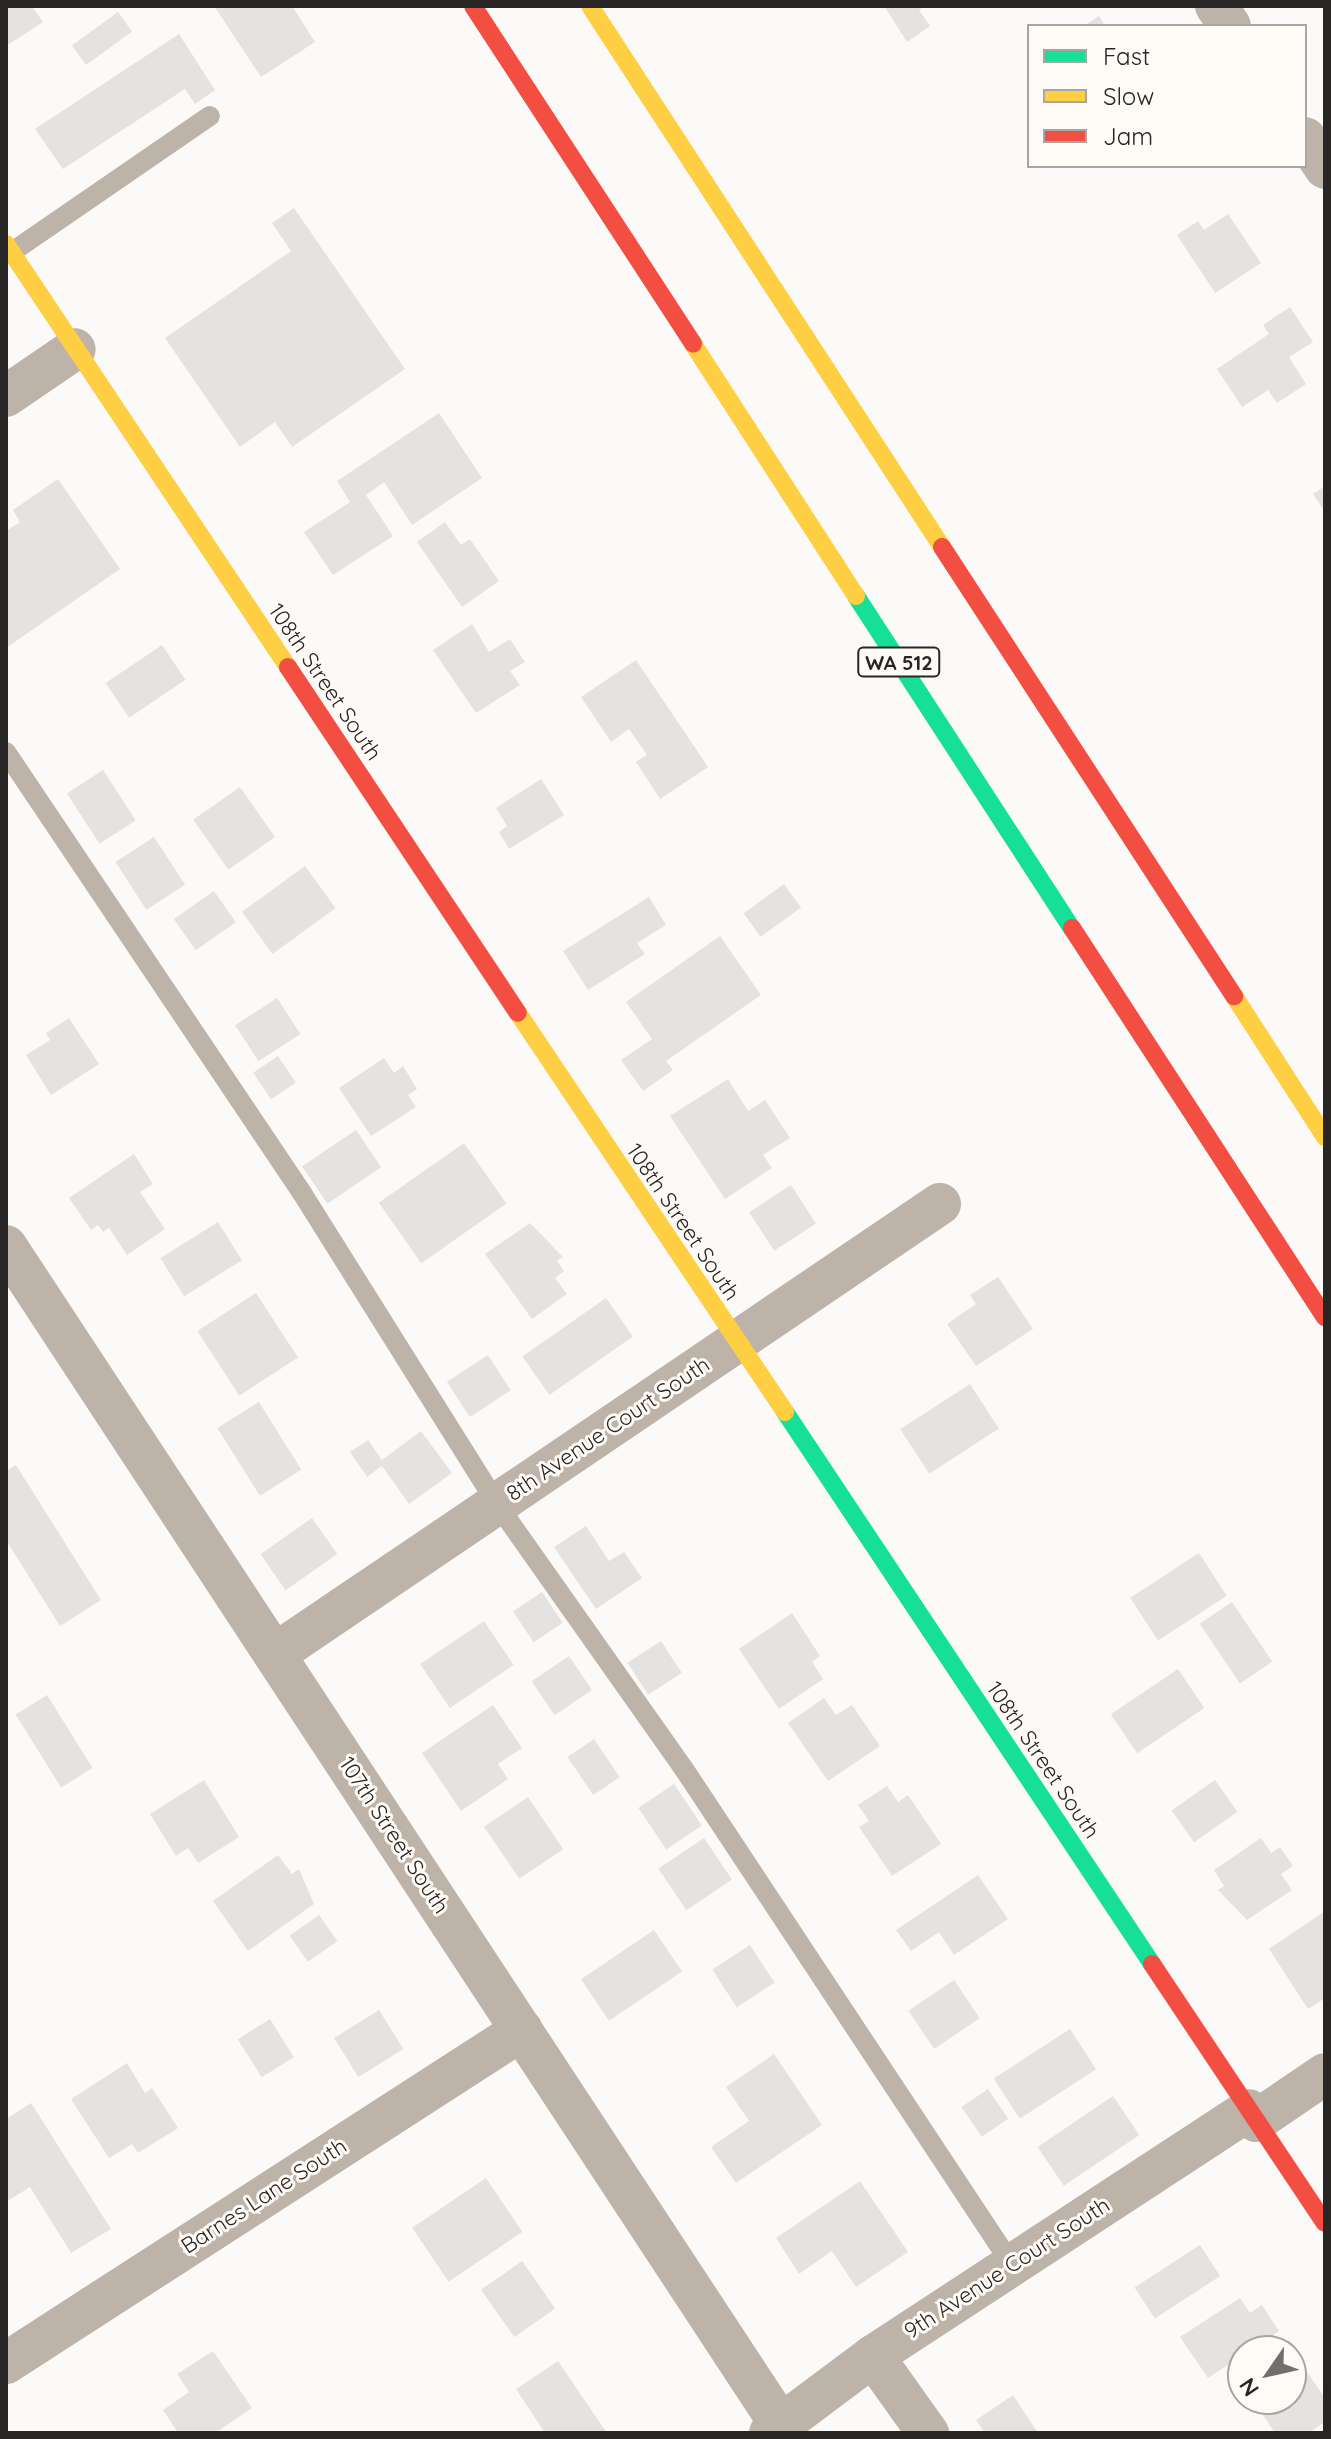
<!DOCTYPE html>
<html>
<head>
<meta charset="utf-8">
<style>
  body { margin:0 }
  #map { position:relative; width:1331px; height:2439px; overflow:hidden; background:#fcfaf8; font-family:Quicksand,sans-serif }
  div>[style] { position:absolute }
  .building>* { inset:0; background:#e5e3e1; transform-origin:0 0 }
  .lane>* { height:20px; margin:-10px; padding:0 10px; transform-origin:10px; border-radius:10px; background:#bdb3a9 }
  .street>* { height:42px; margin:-21px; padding:0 21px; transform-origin:21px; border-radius:21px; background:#bdb3a9 }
  .fast>* { height:18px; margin:-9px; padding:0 9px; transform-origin:9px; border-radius:9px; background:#16e098 }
  .slow>* { height:18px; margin:-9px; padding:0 9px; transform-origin:9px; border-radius:9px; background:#ffcf43 }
  .jam>* { height:18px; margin:-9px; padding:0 9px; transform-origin:9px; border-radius:9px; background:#f24e42 }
  span { translate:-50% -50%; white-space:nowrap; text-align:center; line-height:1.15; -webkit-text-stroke:6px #fefaf6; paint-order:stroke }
  .shield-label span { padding:2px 6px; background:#fefaf6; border:2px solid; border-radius:6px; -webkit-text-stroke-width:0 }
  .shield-label { font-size:20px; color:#282624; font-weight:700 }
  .street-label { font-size:22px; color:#282624 }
  .frame { position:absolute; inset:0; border:8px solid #282624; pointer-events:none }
  .legend { position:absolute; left:1027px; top:24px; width:280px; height:144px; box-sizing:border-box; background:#fefaf6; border:2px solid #a8a5a2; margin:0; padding:10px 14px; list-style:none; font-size:24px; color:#282624 }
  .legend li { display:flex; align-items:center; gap:16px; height:40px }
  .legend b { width:40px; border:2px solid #a8a5a2 }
  .north { position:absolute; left:1227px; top:2335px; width:80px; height:80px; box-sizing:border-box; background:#fefaf6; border:2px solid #a8a5a2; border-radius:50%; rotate:236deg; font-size:22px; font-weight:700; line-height:32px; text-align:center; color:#282624 }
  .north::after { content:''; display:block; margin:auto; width:28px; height:36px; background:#72706e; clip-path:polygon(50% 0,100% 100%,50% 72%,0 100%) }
</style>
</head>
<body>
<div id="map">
  <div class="building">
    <div style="clip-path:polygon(6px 6px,32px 6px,43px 22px,6px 46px)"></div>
    <div style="clip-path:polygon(214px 6px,292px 6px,315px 42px,261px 77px)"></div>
    <div style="clip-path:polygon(884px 6px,925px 6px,919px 10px,930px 26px,907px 42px)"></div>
    <div style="left:118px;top:12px;width:24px;height:57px;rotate:54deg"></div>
    <div style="clip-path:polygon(1099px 16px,1105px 26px,1084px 26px)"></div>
    <div style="clip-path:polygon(179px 34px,215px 90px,195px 104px,185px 89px,63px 169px,35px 129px)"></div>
    <div style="clip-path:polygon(294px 208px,405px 369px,292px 447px,275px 422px,240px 447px,165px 338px,291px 251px,272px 223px)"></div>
    <div style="clip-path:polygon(1228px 214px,1261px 263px,1215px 293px,1177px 235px,1198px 221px,1204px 230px)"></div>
    <div style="clip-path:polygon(1290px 307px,1313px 342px,1289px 357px,1306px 384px,1277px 403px,1268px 390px,1242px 407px,1217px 369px,1269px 334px,1263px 325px)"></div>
    <div style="clip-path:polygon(439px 413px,482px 478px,412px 525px,384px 482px,366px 495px,393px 536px,333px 575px,304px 532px,350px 502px,337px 481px)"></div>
    <div style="clip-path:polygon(58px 479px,120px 569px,6px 648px,6px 531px,20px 522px,13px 510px)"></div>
    <div style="clip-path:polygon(1325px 486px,1325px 512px,1313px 494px)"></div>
    <div style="clip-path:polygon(445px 522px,461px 545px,470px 539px,499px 581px,462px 607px,417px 542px)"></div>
    <div style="clip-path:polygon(472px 624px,489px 652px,510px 639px,525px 662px,510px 671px,520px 685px,476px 713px,433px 650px)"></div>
    <div style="left:162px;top:645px;width:42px;height:68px;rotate:56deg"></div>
    <div style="clip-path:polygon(636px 660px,708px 767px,660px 799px,636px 762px,647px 755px,629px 729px,611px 742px,581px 697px)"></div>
    <div style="left:103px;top:770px;width:60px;height:43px;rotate:57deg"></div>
    <div style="clip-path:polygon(541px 779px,564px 815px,509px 849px,499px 832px,507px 826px,496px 808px)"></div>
    <div style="left:240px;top:787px;width:61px;height:57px;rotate:55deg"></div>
    <div style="left:154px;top:837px;width:57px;height:46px;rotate:57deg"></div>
    <div style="left:305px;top:866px;width:52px;height:78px;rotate:54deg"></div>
    <div style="left:784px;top:884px;width:29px;height:50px;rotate:54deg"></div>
    <div style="left:214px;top:891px;width:38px;height:49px;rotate:55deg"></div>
    <div style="clip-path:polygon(649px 897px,666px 925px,637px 943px,645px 954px,588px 990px,563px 951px)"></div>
    <div style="clip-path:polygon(720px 936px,761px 995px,666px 1061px,673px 1070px,643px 1091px,621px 1060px,652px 1039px,626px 1002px)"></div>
    <div style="left:277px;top:998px;width:43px;height:50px;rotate:57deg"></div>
    <div style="clip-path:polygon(69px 1018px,99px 1064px,51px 1095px,26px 1055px,50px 1040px,46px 1033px)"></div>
    <div style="left:278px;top:1056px;width:32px;height:30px;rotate:56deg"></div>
    <div style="clip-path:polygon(384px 1058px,394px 1073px,403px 1066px,417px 1089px,408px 1095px,416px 1107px,371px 1136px,339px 1088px)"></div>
    <div style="clip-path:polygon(728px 1079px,748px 1111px,765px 1100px,790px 1138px,763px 1155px,772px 1168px,725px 1199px,670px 1116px)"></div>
    <div style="left:356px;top:1130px;width:45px;height:65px;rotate:56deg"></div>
    <div style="left:464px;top:1143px;width:74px;height:104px;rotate:55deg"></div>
    <div style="clip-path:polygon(134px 1154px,153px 1184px,140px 1192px,165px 1229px,127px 1255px,109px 1228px,103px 1232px,98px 1225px,91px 1230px,69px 1198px)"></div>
    <div style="left:791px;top:1185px;width:46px;height:50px;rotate:57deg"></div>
    <div style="left:218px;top:1222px;width:45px;height:68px;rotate:58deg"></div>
    <div style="clip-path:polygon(530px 1223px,563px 1257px,557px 1261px,564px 1271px,555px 1278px,567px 1294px,532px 1319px,485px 1254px)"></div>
    <div style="clip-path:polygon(998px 1277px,1033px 1329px,976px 1366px,947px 1324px,976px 1304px,970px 1295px)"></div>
    <div style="left:256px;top:1293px;width:77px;height:70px;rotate:57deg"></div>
    <div style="left:606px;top:1298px;width:47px;height:102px;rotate:55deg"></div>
    <div style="left:488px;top:1355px;width:42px;height:49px;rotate:57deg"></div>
    <div style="left:970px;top:1384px;width:53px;height:83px;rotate:57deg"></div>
    <div style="left:259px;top:1402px;width:80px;height:49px;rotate:58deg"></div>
    <div style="clip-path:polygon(421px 1431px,452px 1473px,409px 1504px,382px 1466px,367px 1477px,350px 1452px,368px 1440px,382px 1460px)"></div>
    <div style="clip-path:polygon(16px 1465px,101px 1600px,60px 1626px,6px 1540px,6px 1471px)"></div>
    <div style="left:312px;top:1518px;width:44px;height:63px;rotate:55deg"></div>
    <div style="clip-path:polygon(586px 1526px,609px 1561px,624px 1552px,642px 1578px,596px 1609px,554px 1547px)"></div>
    <div style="left:1199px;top:1553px;width:51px;height:82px;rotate:57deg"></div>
    <div style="left:542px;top:1592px;width:37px;height:35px;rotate:56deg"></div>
    <div style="left:1232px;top:1602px;width:72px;height:39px;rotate:56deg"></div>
    <div style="clip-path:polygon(792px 1613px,820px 1656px,812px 1662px,823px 1679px,779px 1709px,739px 1649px)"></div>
    <div style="left:484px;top:1621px;width:53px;height:77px;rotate:56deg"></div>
    <div style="left:661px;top:1641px;width:38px;height:40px;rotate:57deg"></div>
    <div style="left:569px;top:1656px;width:41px;height:45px;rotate:56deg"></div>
    <div style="left:1178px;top:1669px;width:47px;height:81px;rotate:56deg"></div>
    <div style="left:47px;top:1695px;width:86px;height:37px;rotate:58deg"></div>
    <div style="clip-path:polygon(824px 1698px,836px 1715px,852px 1705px,880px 1746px,828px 1781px,788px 1723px)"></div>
    <div style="clip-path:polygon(493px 1705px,522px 1748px,498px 1764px,508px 1779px,461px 1811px,422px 1753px)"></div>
    <div style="left:594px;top:1739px;width:46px;height:32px;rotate:56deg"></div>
    <div style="clip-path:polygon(204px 1780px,239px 1837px,198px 1863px,188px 1848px,176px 1856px,150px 1814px)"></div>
    <div style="left:1215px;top:1780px;width:39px;height:53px;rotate:55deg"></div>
    <div style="left:674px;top:1784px;width:50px;height:43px;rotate:56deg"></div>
    <div style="clip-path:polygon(887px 1786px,898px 1802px,908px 1795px,941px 1844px,892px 1876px,859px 1827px,869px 1821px,858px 1805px)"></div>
    <div style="left:528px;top:1797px;width:63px;height:53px;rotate:56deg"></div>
    <div style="left:704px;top:1838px;width:50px;height:55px;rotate:56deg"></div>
    <div style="clip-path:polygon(1261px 1838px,1271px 1853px,1280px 1847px,1293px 1866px,1281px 1874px,1292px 1890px,1247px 1920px,1218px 1890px,1224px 1886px,1214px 1870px)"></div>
    <div style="clip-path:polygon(278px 1855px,292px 1874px,299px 1869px,314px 1904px,248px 1951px,213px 1901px)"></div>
    <div style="clip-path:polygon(978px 1875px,1008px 1919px,954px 1955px,939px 1932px,911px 1951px,896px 1930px)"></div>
    <div style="clip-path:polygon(1325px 1911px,1325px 1998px,1308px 2009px,1269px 1949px)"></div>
    <div style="left:319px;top:1915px;width:32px;height:36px;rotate:55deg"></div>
    <div style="left:654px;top:1930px;width:50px;height:88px;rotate:56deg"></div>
    <div style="left:750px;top:1945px;width:45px;height:45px;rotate:57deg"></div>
    <div style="left:954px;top:1980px;width:46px;height:55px;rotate:56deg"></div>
    <div style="left:379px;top:2010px;width:46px;height:53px;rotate:58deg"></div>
    <div style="left:270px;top:2019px;width:45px;height:38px;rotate:58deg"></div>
    <div style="left:1070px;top:2029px;width:48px;height:91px;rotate:57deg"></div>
    <div style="clip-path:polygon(774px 2054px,822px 2125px,736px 2183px,711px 2147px,749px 2121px,726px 2087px)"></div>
    <div style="clip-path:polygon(127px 2063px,145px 2093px,152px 2088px,178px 2128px,138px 2153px,132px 2144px,109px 2158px,71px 2099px)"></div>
    <div style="left:988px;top:2089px;width:36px;height:32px;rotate:56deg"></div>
    <div style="left:1113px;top:2096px;width:47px;height:91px;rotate:56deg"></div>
    <div style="clip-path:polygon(31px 2103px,111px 2229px,71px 2253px,30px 2187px,6px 2202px,6px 2119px)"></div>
    <div style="left:486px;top:2178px;width:65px;height:89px;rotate:56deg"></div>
    <div style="clip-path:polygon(860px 2181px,908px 2252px,856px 2287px,832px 2251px,799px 2274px,776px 2238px)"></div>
    <div style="left:1200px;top:2245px;width:37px;height:78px;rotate:57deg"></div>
    <div style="left:522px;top:2261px;width:58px;height:50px;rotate:55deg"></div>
    <div style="clip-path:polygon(1240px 2298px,1250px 2313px,1262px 2305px,1279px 2331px,1208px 2378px,1180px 2337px)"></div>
    <div style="clip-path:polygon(213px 2351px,252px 2408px,215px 2433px,178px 2433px,163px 2410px,189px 2392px,177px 2374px)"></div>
    <div style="clip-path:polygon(1298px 2359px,1325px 2398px,1325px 2422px,1308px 2433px,1275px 2433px,1252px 2399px,1291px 2399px,1291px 2364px)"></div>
    <div style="clip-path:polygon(558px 2361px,607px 2433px,545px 2433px,516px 2389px)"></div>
    <div style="clip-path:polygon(1013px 2395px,1038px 2433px,985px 2433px,976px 2420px)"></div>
  </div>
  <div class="lane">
    <div style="left:12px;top:252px;width:240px;rotate:-34.5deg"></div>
    <div style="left:6px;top:752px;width:531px;rotate:56.13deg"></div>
    <div style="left:302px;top:1193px;width:367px;rotate:57.9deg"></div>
    <div style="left:497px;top:1504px;width:324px;rotate:54.8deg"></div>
    <div style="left:684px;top:1769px;width:595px;rotate:56.52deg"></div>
  </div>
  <div class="street">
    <div style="left:1216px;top:6px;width:24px;rotate:55deg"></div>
    <div style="left:1305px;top:138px;width:36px;rotate:56deg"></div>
    <div style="left:6px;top:396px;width:83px;rotate:-34.3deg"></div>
    <div style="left:6px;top:1246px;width:1410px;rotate:56.69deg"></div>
    <div style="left:275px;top:1654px;width:803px;rotate:-34.09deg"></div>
    <div style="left:1256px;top:2121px;width:83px;rotate:-34.3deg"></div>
    <div style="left:873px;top:2356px;width:95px;rotate:54.5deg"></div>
    <div style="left:6px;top:2363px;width:614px;rotate:-32.84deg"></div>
    <div style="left:770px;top:2433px;width:129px;rotate:-36.8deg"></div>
    <div style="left:873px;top:2356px;width:449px;rotate:-33.2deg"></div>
  </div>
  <div class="fast">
    <div style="left:856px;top:596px;width:396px;rotate:57deg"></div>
    <div style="left:785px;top:1412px;width:663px;rotate:56.38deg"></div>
  </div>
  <div class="slow">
    <div style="left:590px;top:6px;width:645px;rotate:56.95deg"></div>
    <div style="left:6px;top:244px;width:508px;rotate:56.31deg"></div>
    <div style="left:693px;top:344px;width:300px;rotate:57.1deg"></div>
    <div style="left:1234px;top:996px;width:168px;rotate:57.2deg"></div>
    <div style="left:518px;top:1013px;width:480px;rotate:56.2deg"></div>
  </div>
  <div class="jam">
    <div style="left:473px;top:6px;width:403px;rotate:56.9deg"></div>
    <div style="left:942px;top:547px;width:536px;rotate:56.96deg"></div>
    <div style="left:288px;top:667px;width:415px;rotate:56.4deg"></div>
    <div style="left:1072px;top:928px;width:464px;rotate:57deg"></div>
    <div style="left:1152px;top:1964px;width:311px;rotate:56.3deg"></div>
  </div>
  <div class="shield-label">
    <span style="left:899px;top:662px">WA 512</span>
  </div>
  <div class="street-label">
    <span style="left:325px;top:682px;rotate:56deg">108th Street South</span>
    <span style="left:683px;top:1222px;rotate:56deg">108th Street South</span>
    <span style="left:608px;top:1429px;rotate:-34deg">8th Avenue Court South</span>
    <span style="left:1043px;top:1760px;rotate:56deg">108th Street South</span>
    <span style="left:394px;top:1835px;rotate:57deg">107th Street South</span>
    <span style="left:264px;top:2196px;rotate:-33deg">Barnes Lane South</span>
    <span style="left:1007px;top:2268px;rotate:-33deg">9th Avenue Court South</span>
  </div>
  <div class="frame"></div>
  <ul class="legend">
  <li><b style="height:10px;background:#16e098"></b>Fast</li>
  <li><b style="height:10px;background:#ffcf43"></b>Slow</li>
  <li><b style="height:10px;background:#f24e42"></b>Jam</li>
  </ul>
  <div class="north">N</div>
</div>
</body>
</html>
